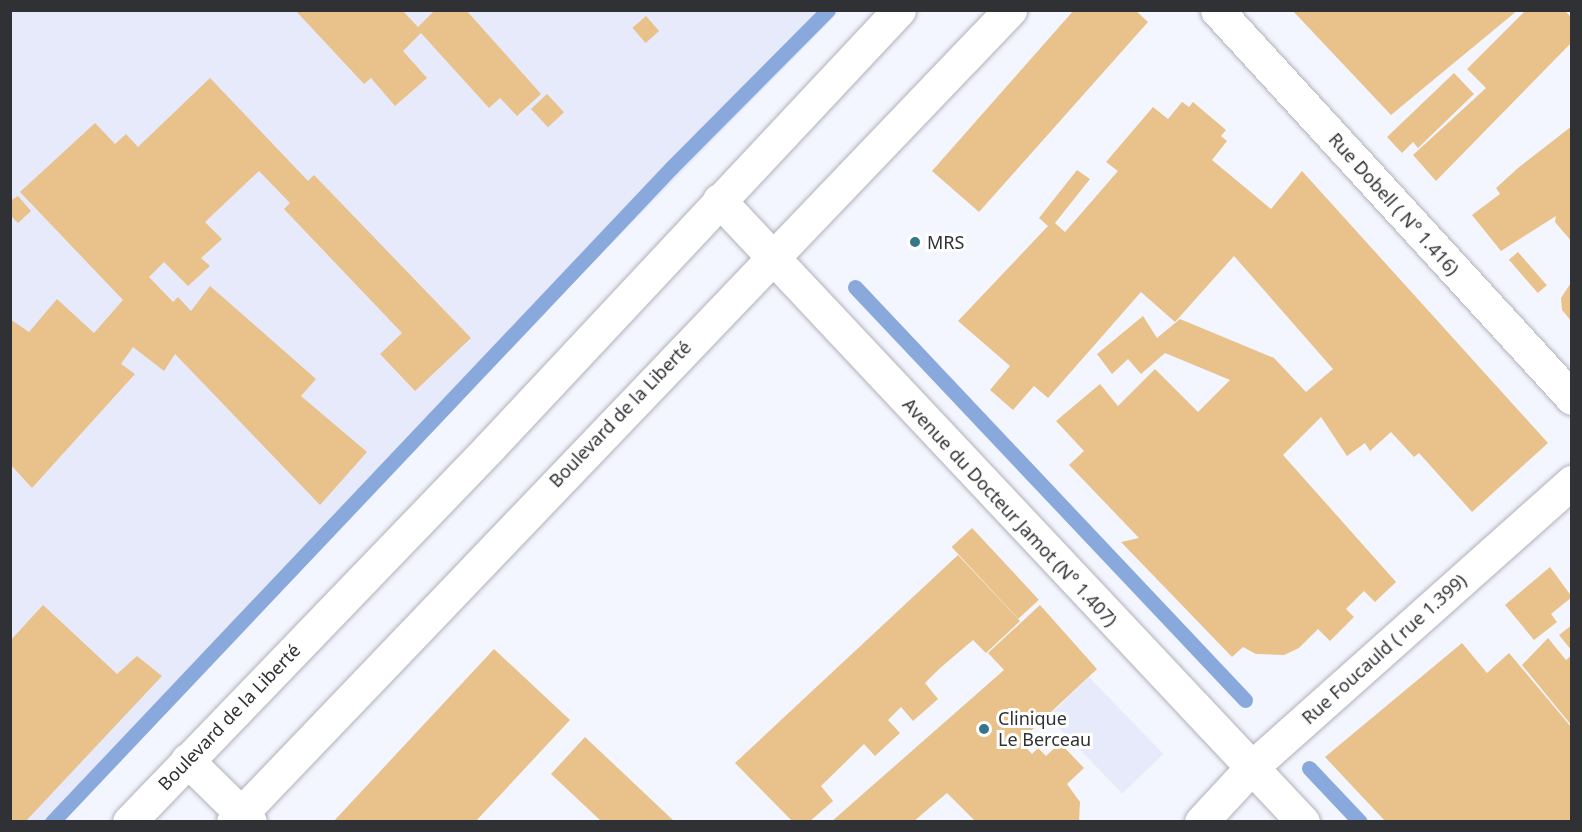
<!DOCTYPE html>
<html>
<head>
<meta charset="utf-8">
<style>
  body { margin:0 }
  #map { position:relative; width:1582px; height:832px; overflow:hidden; background:#f4f6ff; font-family:"Noto Sans",sans-serif }
  div>[style] { position:absolute }
  .built>* { inset:0; background:#e7eafa; transform-origin:0 0 }
  .stream>* { height:15px; margin:-7.5px; padding:0 7.5px; transform-origin:7.5px; border-radius:7.5px; background:#89a9dd }
  .building>* { inset:0; background:#e8c28a; transform-origin:0 0 }
  .roads { filter:drop-shadow(0 0 2px #b0b1ba) drop-shadow(0 0 2px #b0b1ba) }
  .street>* { height:33px; margin:-16.5px; padding:0 16.5px; transform-origin:16.5px; border-radius:16.5px; background:#fff }
  .primary>* { height:33px; margin:-16.5px; padding:0 16.5px; transform-origin:16.5px; border-radius:16.5px; background:#fff }
  .dots>* { width:16px; height:16px; translate:-50% -50%; box-sizing:border-box; border:3px solid #fff; border-radius:50% }
  span { translate:-50% -50%; white-space:nowrap; text-align:center; line-height:1.15; -webkit-text-stroke:6px #fff; paint-order:stroke }
  .street-label { font-size:18px; color:#303134 }
  .poi-label { font-size:18px; color:#303134 }
  .left { translate:0 -50%; text-align:left }
  .frame { position:absolute; inset:0; border:12px solid #303134; pointer-events:none }
</style>
</head>
<body>
<div id="map">
  <div class="built">
    <div style="clip-path:polygon(10px 11px,840px 11px,44px 822px,10px 821px)"></div>
    <div style="left:1089px;top:677px;width:107px;height:57px;rotate:46deg"></div>
  </div>
  <div class="stream">
    <div style="left:855px;top:287px;width:568px;rotate:46.64deg"></div>
    <div style="left:1309px;top:768px;width:74px;rotate:46.6deg"></div>
    <div style="left:52px;top:822px;width:902px;rotate:-46.57deg"></div>
    <div style="left:672px;top:167px;width:221px;rotate:-45.2deg"></div>
  </div>
  <div class="building">
    <div style="clip-path:polygon(295px 10px,402px 10px,418px 27px,435px 10px,466px 10px,541px 94px,517px 116px,500px 98px,489px 108px,421px 33px,403px 51px,427px 78px,395px 106px,371px 78px,364px 84px)"></div>
    <div style="clip-path:polygon(1074px 10px,1135px 10px,1148px 22px,979px 212px,932px 171px)"></div>
    <div style="clip-path:polygon(1292px 10px,1518px 10px,1391px 115px)"></div>
    <div style="clip-path:polygon(1526px 10px,1564px 10px,1572px 18px,1572px 42px,1436px 181px,1413px 155px,1486px 88px,1467px 69px)"></div>
    <div style="left:646px;top:16px;width:20px;height:18px;rotate:49deg"></div>
    <div style="clip-path:polygon(1454px 73px,1474px 94px,1418px 148px,1413px 142px,1402px 153px,1387px 137px)"></div>
    <div style="clip-path:polygon(210px 78px,308px 181px,314px 175px,471px 338px,415px 391px,380px 354px,402px 333px,284px 209px,290px 203px,259px 171px,205px 222px,222px 239px,201px 258px,210px 266px,188px 286px,164px 262px,149px 277px,173px 302px,178px 297px,191px 311px,210px 286px,316px 379px,301px 396px,367px 452px,320px 505px,175px 354px,164px 371px,133px 347px,121px 364px,135px 374px,32px 488px,10px 464px,10px 319px,29px 332px,57px 299px,94px 333px,123px 300px,20px 192px,95px 123px,115px 144px,126px 134px,138px 147px)"></div>
    <div style="left:547px;top:94px;width:25px;height:22px;rotate:47deg"></div>
    <div style="clip-path:polygon(1182px 102px,1189px 107px,1193px 102px,1226px 130px,1221px 136px,1227px 141px,1212px 160px,1271px 209px,1302px 171px,1548px 443px,1472px 512px,1419px 453px,1414px 457px,1391px 432px,1370px 451px,1365px 443px,1347px 456px,1321px 417px,1283px 455px,1396px 582px,1375px 602px,1364px 591px,1346px 609px,1354px 617px,1330px 641px,1318px 629px,1299px 648px,1284px 655px,1256px 654px,1243px 647px,1232px 657px,1121px 542px,1139px 538px,1069px 465px,1084px 451px,1056px 421px,1100px 384px,1118px 406px,1155px 369px,1198px 412px,1230px 380px,1165px 353px,1141px 374px,1128px 359px,1112px 374px,1097px 354px,1143px 316px,1157px 338px,1180px 319px,1274px 358px,1306px 392px,1333px 369px,1234px 256px,1175px 322px,1141px 292px,1048px 398px,1034px 386px,1013px 410px,990px 390px,1010px 366px,958px 321px,1048px 226px,1039px 218px,1077px 170px,1090px 179px,1055px 223px,1065px 232px,1118px 171px,1106px 162px,1153px 107px,1168px 119px)"></div>
    <div style="clip-path:polygon(1572px 126px,1572px 242px,1555px 222px,1556px 216px,1501px 251px,1472px 215px,1500px 194px,1496px 188px,1518px 168px)"></div>
    <div style="clip-path:polygon(18px 196px,31px 211px,18px 223px,10px 215px,10px 201px)"></div>
    <div style="left:1518px;top:252px;width:44px;height:12px;rotate:49deg"></div>
    <div style="clip-path:polygon(1572px 281px,1572px 322px,1562px 310px,1561px 298px)"></div>
    <div style="left:972px;top:528px;width:98px;height:28px;rotate:47deg"></div>
    <div style="clip-path:polygon(958px 555px,1020px 621px,986px 653px,973px 640px,939px 669px,925px 683px,938px 699px,913px 721px,901px 707px,888px 720px,900px 733px,875px 756px,864px 744px,821px 786px,833px 801px,809px 822px,793px 822px,735px 763px)"></div>
    <div style="clip-path:polygon(1550px 567px,1572px 597px,1551px 614px,1557px 622px,1534px 640px,1505px 605px)"></div>
    <div style="clip-path:polygon(43px 605px,117px 674px,137px 656px,162px 676px,25px 822px,10px 822px,10px 641px)"></div>
    <div style="clip-path:polygon(1040px 605px,1097px 669px,1020px 741px,1032px 754px,1038px 748px,1046px 756px,1060px 743px,1084px 768px,1067px 784px,1080px 802px,1079px 822px,976px 822px,947px 793px,913px 822px,831px 822px,1004px 670px,988px 653px)"></div>
    <div style="clip-path:polygon(1572px 625px,1572px 651px,1559px 635px)"></div>
    <div style="clip-path:polygon(1548px 638px,1566px 660px,1572px 655px,1572px 726px,1522px 665px)"></div>
    <div style="clip-path:polygon(1462px 643px,1487px 673px,1509px 653px,1572px 728px,1572px 822px,1386px 822px,1325px 757px)"></div>
    <div style="clip-path:polygon(494px 649px,570px 720px,475px 822px,333px 822px)"></div>
    <div style="clip-path:polygon(585px 737px,675px 822px,602px 822px,551px 774px)"></div>
  </div>
  <div class="roads">
    <div class="street">
      <div style="left:1217px;top:10px;width:526px;rotate:47.54deg"></div>
      <div style="left:719px;top:200px;width:853px;rotate:46.8deg"></div>
      <div style="left:187px;top:760px;width:88px;rotate:44.5deg"></div>
      <div style="left:1201px;top:822px;width:75px;rotate:-47.2deg"></div>
      <div style="left:1252px;top:767px;width:429px;rotate:-41.7deg"></div>
    </div>
    <div class="primary">
      <div style="left:129px;top:822px;width:519px;rotate:-46.09deg"></div>
      <div style="left:489px;top:448px;width:600px;rotate:-46.89deg"></div>
      <div style="left:233px;top:822px;width:1124px;rotate:-46.26deg"></div>
    </div>
  </div>
  <div class="dots">
    <div style="left:915px;top:242px;background:#36768a"></div>
    <div style="left:984px;top:729px;background:#36768a"></div>
  </div>
  <div class="street-label">
    <span style="left:1394px;top:204px;rotate:48deg">Rue Dobell ( N° 1.416)</span>
    <span style="left:620px;top:414px;rotate:-46deg">Boulevard de la Liberté</span>
    <span style="left:1010px;top:512px;rotate:47deg">Avenue du Docteur Jamot (N° 1.407)</span>
    <span style="left:1384px;top:649px;rotate:-42deg">Rue Foucauld ( rue 1.399)</span>
    <span style="left:229px;top:717px;rotate:-46deg">Boulevard de la Liberté</span>
  </div>
  <div class="poi-label">
    <span class="left" style="left:927px;top:242px">MRS</span>
    <span class="left" style="left:998px;top:729px">Clinique<br>Le Berceau</span>
  </div>
  <div class="frame"></div>
</div>
</body>
</html>
